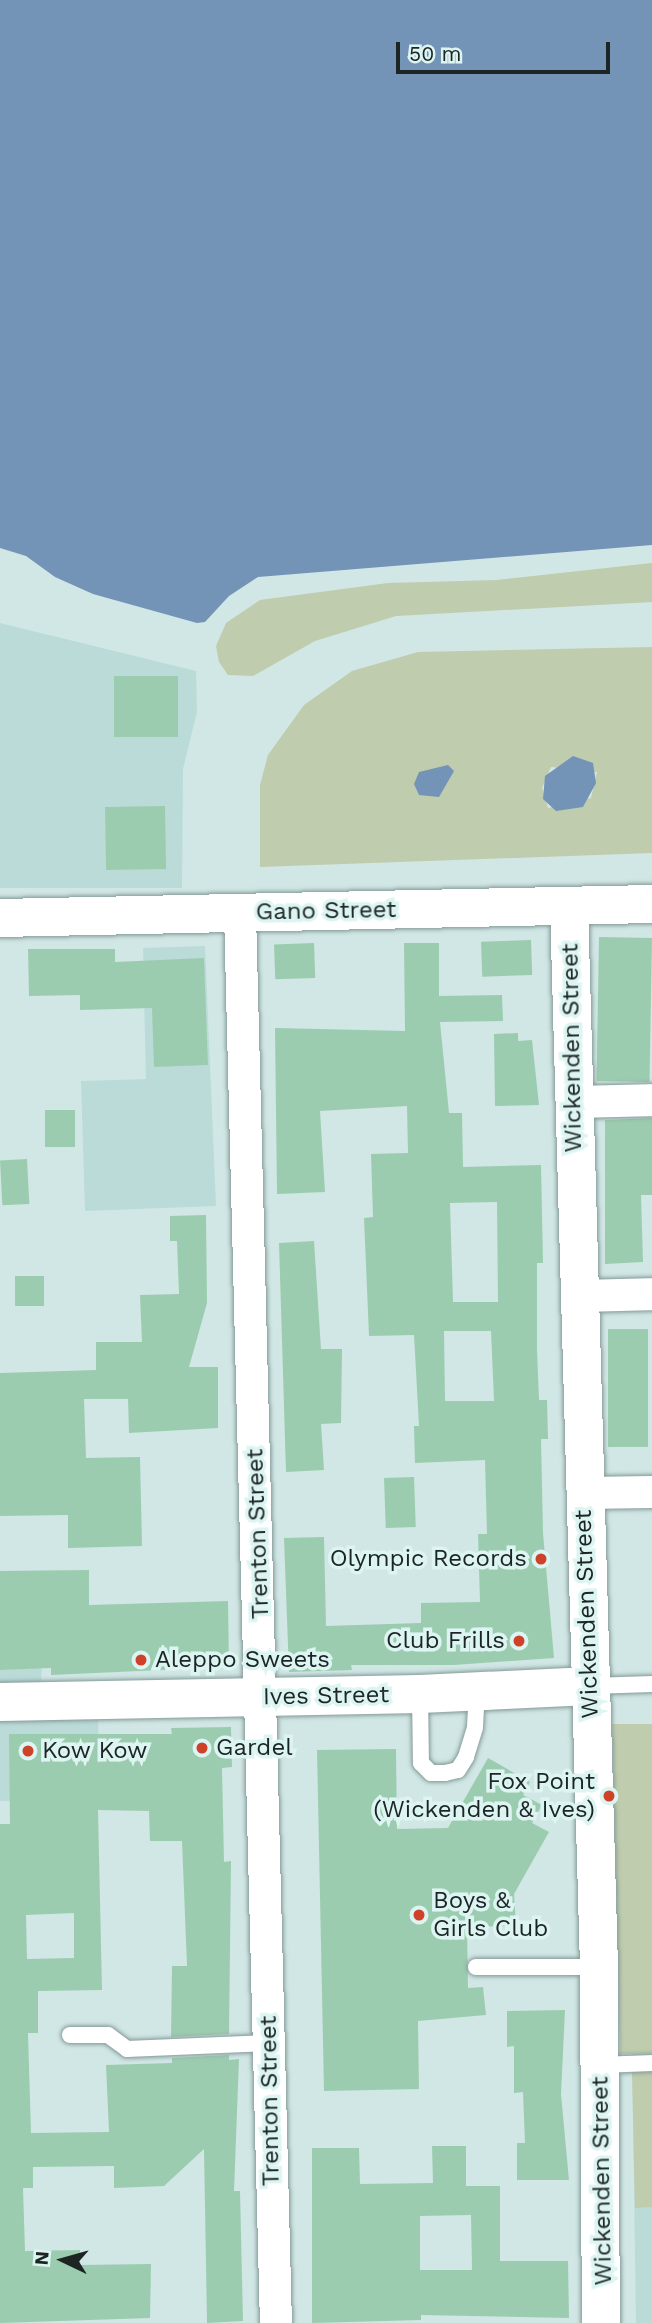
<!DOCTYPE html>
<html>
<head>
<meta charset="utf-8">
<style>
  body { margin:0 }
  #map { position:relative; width:652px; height:2323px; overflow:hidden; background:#d0e7e5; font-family:"Work Sans",sans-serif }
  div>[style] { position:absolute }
  .built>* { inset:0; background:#bbdbd8 }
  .green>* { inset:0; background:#bfccad }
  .water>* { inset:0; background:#7393b7 }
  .building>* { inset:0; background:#9cccaf; transform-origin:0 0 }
  .roads { filter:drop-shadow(0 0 2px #849a98) drop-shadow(0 0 2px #849a98) }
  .lane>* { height:16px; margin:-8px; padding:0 8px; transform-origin:8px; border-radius:8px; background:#fff }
  .street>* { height:32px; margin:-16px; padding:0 16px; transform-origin:16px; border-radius:16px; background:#fff }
  .secondary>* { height:38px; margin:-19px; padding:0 19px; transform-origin:19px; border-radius:19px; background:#fff }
  .dots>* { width:19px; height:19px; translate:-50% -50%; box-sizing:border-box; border:4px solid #ddf5f2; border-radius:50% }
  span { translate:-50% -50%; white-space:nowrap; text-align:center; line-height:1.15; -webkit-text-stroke:7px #ddf5f2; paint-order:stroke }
  .street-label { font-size:24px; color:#1c2524 }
  .poi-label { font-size:24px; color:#1c2524 }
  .right { translate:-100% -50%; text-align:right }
  .left { translate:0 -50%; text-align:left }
  .north { position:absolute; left:28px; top:2225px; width:70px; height:70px; -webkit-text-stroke:5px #ddf5f2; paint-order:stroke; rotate:275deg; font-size:19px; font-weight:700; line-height:28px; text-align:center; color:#1c2524 }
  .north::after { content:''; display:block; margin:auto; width:24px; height:32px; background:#1c2524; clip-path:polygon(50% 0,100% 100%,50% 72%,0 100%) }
  .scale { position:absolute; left:396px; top:42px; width:214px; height:32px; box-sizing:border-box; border:4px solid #1c2524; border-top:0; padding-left:9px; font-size:21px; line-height:24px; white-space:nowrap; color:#1c2524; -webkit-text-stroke:5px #ddf5f2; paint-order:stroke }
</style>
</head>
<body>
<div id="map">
  <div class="built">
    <div style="clip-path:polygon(0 623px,196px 671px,197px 712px,183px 769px,182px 888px,0 888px)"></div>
    <div style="clip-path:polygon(205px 946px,216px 1206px,85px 1211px,81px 1081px,146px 1079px,143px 948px)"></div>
    <div style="clip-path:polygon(42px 1616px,41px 1707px,98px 1706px,99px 1799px,0 1801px,0 1617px)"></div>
    <div style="clip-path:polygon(632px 2053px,652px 2053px,652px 2323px,636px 2323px)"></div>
  </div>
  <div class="green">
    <div style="clip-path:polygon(652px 563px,652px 602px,396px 616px,315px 641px,253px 676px,228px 675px,219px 662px,216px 646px,226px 623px,260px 600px,388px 583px,497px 580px)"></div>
    <div style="clip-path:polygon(evenodd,652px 647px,652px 853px,260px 867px,260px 785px,268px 755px,304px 705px,352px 671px,418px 652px,652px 647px,551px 767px,597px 772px,591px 798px,548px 808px,542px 788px,551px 767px)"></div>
    <div style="clip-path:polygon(612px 1724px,652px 1724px,652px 2053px,620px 2054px)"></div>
    <div style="clip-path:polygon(632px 2071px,652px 2071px,652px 2207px,635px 2208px)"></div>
  </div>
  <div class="water">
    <div style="clip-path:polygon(0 0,652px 0,652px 545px,258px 577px,229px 596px,205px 622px,197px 623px,93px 594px,55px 577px,26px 556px,0 548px)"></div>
    <div style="clip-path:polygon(573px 756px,593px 763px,596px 783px,583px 807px,556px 811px,543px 799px,545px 776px)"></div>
    <div style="clip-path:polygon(448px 765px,454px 771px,439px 797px,419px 795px,414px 784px,419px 772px)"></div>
  </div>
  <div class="building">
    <div style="left:178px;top:676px;width:61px;height:64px;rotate:90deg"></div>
    <div style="left:165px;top:806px;width:63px;height:60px;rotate:89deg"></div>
    <div style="left:652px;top:938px;width:144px;height:53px;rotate:91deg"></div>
    <div style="left:531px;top:940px;width:35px;height:50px;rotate:88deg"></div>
    <div style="left:314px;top:943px;width:35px;height:40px;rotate:88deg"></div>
    <div style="clip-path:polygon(evenodd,404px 943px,439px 943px,439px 996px,502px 995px,503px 1021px,440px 1022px,449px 1113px,462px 1113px,463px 1167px,541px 1165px,543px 1263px,537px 1263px,537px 1350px,539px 1400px,547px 1400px,548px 1439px,541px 1439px,543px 1533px,554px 1658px,454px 1665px,351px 1665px,352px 1670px,289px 1672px,284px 1538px,324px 1537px,326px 1626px,421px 1623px,421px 1603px,480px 1602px,478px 1534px,487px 1534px,485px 1460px,415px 1463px,414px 1426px,419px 1426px,414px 1335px,369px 1336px,364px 1218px,373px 1217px,371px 1154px,408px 1153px,407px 1106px,320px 1111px,325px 1192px,277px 1194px,275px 1028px,405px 1031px,404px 943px,497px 1202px,498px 1302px,453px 1302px,450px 1203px,497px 1202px,404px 943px,444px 1331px,491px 1331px,494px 1401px,445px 1401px,444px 1331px)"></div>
    <div style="clip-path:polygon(28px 949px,115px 949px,115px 962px,204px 958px,208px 1065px,154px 1067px,152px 1008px,80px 1010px,80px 995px,29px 996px)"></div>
    <div style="clip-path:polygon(518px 1033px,518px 1041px,532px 1040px,539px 1105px,495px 1106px,494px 1034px)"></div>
    <div style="left:45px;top:1110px;width:30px;height:37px"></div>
    <div style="clip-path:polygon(652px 1118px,652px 1195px,641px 1195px,643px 1262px,605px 1264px,605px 1120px)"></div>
    <div style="left:27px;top:1159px;width:45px;height:27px;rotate:87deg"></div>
    <div style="clip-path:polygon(206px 1215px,207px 1303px,189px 1367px,218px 1367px,218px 1428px,129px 1433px,128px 1399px,84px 1399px,86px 1458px,140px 1457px,142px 1546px,68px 1548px,68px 1515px,0 1516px,0 1373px,96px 1370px,96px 1342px,142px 1342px,140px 1295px,179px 1294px,177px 1241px,170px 1241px,170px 1216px)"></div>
    <div style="clip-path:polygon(314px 1241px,321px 1349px,342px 1349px,341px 1423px,321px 1424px,324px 1470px,286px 1472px,279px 1243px)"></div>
    <div style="left:15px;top:1276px;width:29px;height:30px"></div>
    <div style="left:648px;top:1329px;width:118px;height:40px;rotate:90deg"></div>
    <div style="left:414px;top:1477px;width:50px;height:30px;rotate:88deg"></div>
    <div style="clip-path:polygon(89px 1570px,89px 1605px,228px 1601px,229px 1667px,51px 1675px,51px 1668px,0 1670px,0 1571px)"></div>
    <div style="clip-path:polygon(evenodd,231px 1727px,232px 1767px,222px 1768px,224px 1862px,231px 1861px,229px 2034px,171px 2037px,172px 1966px,187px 1966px,182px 1841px,150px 1841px,149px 1811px,98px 1810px,102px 1990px,38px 1991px,38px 2033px,28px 2033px,31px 2133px,109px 2132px,106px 2065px,172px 2063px,172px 2058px,229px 2055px,229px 2060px,239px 2059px,234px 2191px,240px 2191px,243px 2321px,207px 2323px,204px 2149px,164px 2186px,114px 2188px,114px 2166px,33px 2167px,33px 2188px,23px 2188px,25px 2251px,80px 2250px,80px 2265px,151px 2264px,150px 2318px,0 2323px,0 1824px,10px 1824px,9px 1734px,172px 1734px,171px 1728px,231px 1727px,74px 1913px,74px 1958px,27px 1959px,26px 1915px,74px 1913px)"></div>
    <div style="clip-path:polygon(396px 1749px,397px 1829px,448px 1828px,488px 1758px,530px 1782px,523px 1795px,542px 1805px,532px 1823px,549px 1832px,514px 1894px,516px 1926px,467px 1927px,468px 1988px,483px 1987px,486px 2015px,418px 2021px,419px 2089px,324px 2091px,317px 1750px)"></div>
    <div style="clip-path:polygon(565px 2010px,561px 2094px,569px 2180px,517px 2180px,517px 2143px,525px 2143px,523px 2092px,514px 2093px,514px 2046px,507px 2047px,507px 2011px)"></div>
    <div style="clip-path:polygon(evenodd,432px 2146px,466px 2146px,466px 2186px,500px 2186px,500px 2261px,568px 2261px,569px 2318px,421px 2315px,421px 2320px,312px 2323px,312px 2148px,359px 2148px,360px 2184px,433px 2183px,432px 2146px,471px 2215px,472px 2270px,420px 2270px,420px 2216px,471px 2215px)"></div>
  </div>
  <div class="roads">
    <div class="lane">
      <div style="left:591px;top:1686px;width:61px;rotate:-1.9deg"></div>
      <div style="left:420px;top:1694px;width:69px;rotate:89.2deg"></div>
      <div style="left:421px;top:1763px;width:14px;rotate:45deg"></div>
      <div style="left:431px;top:1773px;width:14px"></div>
      <div style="left:445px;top:1773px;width:13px;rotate:-13deg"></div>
      <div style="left:458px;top:1770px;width:15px;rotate:-58deg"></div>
      <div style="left:466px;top:1757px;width:31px;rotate:-73deg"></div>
      <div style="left:475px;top:1727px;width:35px;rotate:-87deg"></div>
      <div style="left:476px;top:1967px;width:123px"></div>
      <div style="left:70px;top:2035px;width:38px"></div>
      <div style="left:108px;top:2035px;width:24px;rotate:36deg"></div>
      <div style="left:127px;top:2049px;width:142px;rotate:-2.4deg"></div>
      <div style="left:600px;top:2065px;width:52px;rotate:-2.2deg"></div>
    </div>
    <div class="street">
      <div style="left:240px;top:913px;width:1410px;rotate:88.54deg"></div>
      <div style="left:572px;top:1102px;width:80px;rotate:-1.4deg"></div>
      <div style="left:578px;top:1296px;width:74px;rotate:-1.5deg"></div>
      <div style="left:584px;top:1493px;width:68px;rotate:-0.8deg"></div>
    </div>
    <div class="secondary">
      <div style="left:569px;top:906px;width:1061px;rotate:88.38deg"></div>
      <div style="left:599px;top:1967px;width:356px;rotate:89.7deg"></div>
      <div style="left:0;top:918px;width:652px;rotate:-1.23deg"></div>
      <div style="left:0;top:1702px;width:420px;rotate:-1.1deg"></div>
      <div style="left:420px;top:1694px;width:170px;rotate:-2.7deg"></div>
    </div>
  </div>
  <div class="dots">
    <div style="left:541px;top:1559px;background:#cd4228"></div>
    <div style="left:519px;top:1641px;background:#cd4228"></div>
    <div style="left:141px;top:1660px;background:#cd4228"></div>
    <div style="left:202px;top:1748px;background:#cd4228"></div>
    <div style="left:28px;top:1751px;background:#cd4228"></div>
    <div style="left:609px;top:1796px;background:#cd4228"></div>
    <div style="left:419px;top:1915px;background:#cd4228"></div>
  </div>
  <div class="street-label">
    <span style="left:326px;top:911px;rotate:-1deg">Gano Street</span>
    <span style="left:572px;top:1048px;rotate:-91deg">Wickenden Street</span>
    <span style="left:258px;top:1534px;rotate:-92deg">Trenton Street</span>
    <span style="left:587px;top:1614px;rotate:-92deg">Wickenden Street</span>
    <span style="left:326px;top:1696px;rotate:-1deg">Ives Street</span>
    <span style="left:270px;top:2101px;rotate:-91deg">Trenton Street</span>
    <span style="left:602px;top:2181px;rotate:-91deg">Wickenden Street</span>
  </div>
  <div class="poi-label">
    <span class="right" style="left:527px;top:1559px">Olympic Records</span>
    <span class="right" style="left:505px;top:1641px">Club Frills</span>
    <span class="left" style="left:155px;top:1660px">Aleppo Sweets</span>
    <span class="left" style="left:216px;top:1748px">Gardel</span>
    <span class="left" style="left:42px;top:1751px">Kow Kow</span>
    <span class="right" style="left:595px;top:1796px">Fox Point<br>(Wickenden &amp; Ives)</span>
    <span class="left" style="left:433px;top:1915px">Boys &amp;<br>Girls Club</span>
  </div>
  <div class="north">N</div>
  <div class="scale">50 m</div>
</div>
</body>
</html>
